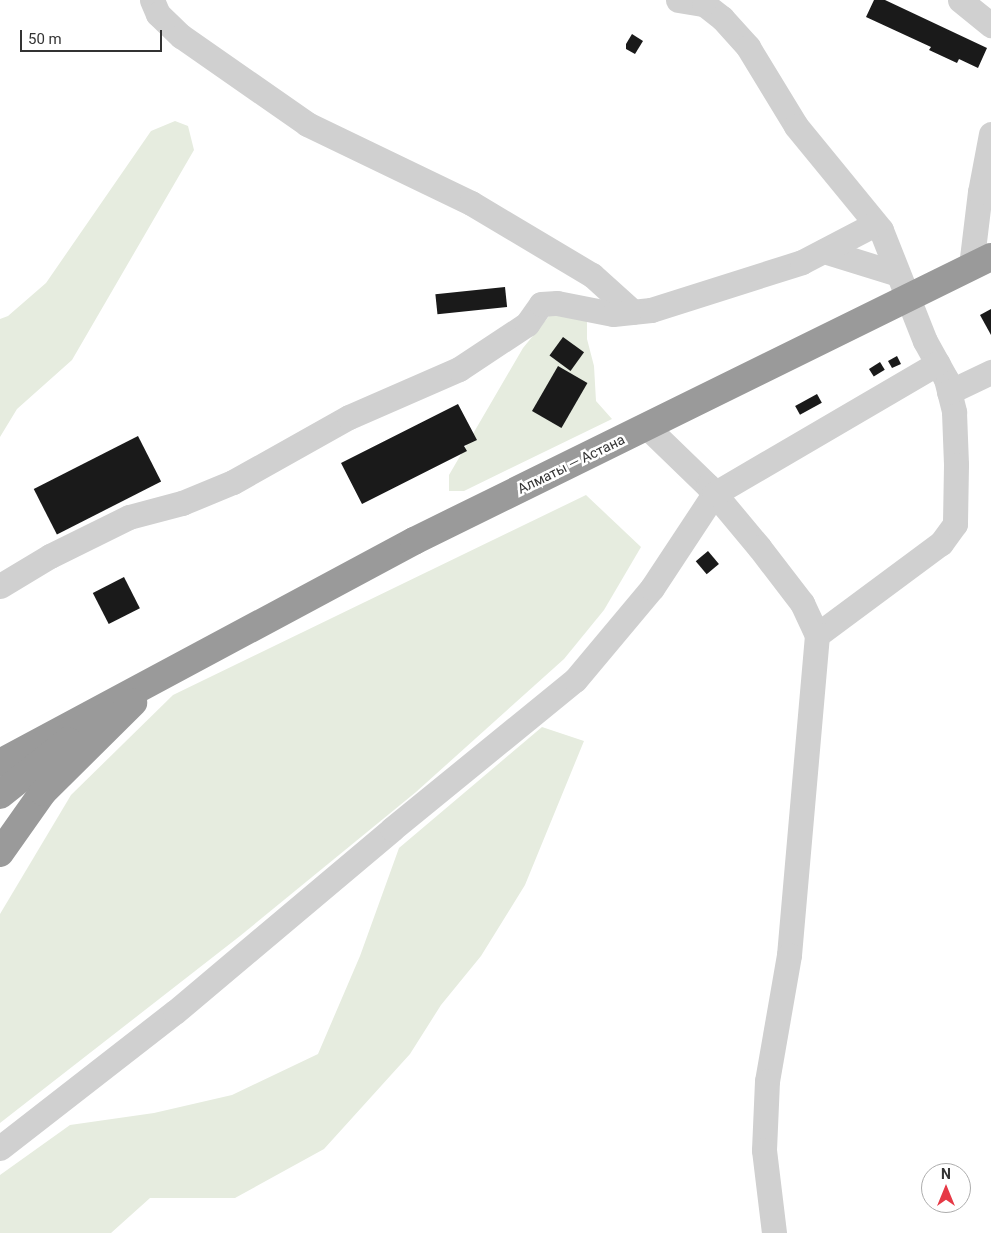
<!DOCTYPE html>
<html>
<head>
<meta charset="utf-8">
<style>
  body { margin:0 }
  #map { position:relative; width:991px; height:1233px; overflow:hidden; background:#fff; font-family:Roboto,sans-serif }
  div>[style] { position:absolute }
  .green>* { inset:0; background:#e6ecdf }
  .building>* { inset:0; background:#1a1a1a; transform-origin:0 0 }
  .minor>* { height:25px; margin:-12.5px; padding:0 12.5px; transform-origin:12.5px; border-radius:12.5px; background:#d0d0d0 }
  .highway>* { height:28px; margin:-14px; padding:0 14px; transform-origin:14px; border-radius:14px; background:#9a9a9a }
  span { translate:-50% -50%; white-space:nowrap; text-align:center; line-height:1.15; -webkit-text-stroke:5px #fff; paint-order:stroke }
  .street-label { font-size:14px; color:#333 }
  .north { position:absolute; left:921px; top:1163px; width:50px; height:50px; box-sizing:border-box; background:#fff; border:1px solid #adadad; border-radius:50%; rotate:0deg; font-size:14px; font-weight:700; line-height:20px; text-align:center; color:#333 }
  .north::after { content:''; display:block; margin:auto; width:18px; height:22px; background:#e63946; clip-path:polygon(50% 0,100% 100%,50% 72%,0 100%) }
  .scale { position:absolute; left:20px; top:30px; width:142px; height:22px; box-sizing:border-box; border:2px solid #333; border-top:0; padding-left:6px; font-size:15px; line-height:18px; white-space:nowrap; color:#333; -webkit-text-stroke:4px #fff; paint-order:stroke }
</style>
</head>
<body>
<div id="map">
  <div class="green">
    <div style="clip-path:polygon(175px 121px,188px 126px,194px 150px,72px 360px,17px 409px,0 437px,0 319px,8px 316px,46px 283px,151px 131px)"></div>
    <div style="clip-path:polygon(567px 308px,587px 321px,587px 339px,594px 366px,596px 401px,612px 419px,464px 491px,449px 491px,449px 475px,523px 348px,550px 315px)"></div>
    <div style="clip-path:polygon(586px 495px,641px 547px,604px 610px,564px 659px,416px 792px,240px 936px,0 1123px,0 914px,71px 795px,173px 695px)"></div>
    <div style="clip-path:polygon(542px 727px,584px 741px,525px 885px,481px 956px,441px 1005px,410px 1054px,324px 1149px,235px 1198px,150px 1198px,111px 1233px,0 1233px,0 1175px,70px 1125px,154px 1113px,232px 1095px,318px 1054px,360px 956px,399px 848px)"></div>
  </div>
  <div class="building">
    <div style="clip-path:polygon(874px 0,885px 0,987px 48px,978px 68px,959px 59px,957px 63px,929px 50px,931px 47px,866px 17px)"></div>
    <div style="clip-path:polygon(632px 34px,643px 41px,635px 54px,626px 49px,626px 44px)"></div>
    <div style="left:505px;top:287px;width:20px;height:70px;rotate:84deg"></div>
    <div style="clip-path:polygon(991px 309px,991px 335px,980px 315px)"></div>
    <div style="left:563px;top:337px;width:26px;height:23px;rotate:36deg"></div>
    <div style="clip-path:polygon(897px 356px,901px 364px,892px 368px,888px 361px)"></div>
    <div style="left:880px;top:362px;width:9px;height:13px;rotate:58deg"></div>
    <div style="left:558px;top:366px;width:34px;height:52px;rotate:30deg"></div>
    <div style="left:817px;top:394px;width:10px;height:25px;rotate:61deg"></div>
    <div style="clip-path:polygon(458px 404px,477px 440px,464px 446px,467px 451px,362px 504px,341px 463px)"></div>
    <div style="left:138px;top:436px;width:51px;height:117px;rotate:63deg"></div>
    <div style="left:708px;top:551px;width:17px;height:16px;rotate:50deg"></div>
    <div style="left:124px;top:577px;width:35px;height:35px;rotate:63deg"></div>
  </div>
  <div class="minor">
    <div style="left:152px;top:0;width:15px;rotate:67deg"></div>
    <div style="left:158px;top:14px;width:32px;rotate:44deg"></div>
    <div style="left:181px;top:36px;width:154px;rotate:34.9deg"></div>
    <div style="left:307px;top:124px;width:182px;rotate:25.7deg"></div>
    <div style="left:471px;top:203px;width:141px;rotate:30.8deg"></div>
    <div style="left:592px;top:275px;width:55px;rotate:42.1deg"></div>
    <div style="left:678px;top:0;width:26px;rotate:9deg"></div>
    <div style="left:704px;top:4px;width:23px;rotate:38deg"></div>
    <div style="left:722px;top:18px;width:39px;rotate:48deg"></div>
    <div style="left:748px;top:47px;width:92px;rotate:58.7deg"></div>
    <div style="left:796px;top:126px;width:134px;rotate:50.7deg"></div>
    <div style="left:881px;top:230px;width:119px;rotate:68.4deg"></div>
    <div style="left:925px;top:341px;width:43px;rotate:61.1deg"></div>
    <div style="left:946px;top:379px;width:34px;rotate:76deg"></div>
    <div style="left:954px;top:412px;width:53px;rotate:87.8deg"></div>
    <div style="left:956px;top:465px;width:59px;rotate:91deg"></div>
    <div style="left:955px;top:524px;width:24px;rotate:126deg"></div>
    <div style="left:941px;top:543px;width:154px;rotate:143.4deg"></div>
    <div style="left:960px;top:0;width:40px;rotate:39deg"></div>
    <div style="left:824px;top:251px;width:77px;rotate:17.3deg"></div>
    <div style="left:971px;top:266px;width:75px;rotate:-83.1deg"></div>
    <div style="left:980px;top:192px;width:59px;rotate:-79.3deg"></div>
    <div style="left:949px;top:392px;width:47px;rotate:-25.5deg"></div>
    <div style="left:646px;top:426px;width:86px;rotate:44.1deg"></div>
    <div style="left:708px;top:486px;width:80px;rotate:50.1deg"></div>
    <div style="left:759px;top:547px;width:71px;rotate:52.5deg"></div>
    <div style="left:802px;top:603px;width:35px;rotate:65deg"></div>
    <div style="left:817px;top:635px;width:321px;rotate:95deg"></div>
    <div style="left:789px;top:955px;width:128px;rotate:99.9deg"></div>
    <div style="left:767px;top:1081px;width:69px;rotate:92.5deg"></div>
    <div style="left:764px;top:1150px;width:84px;rotate:83.1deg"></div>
    <div style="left:0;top:586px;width:58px;rotate:-31deg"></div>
    <div style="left:50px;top:556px;width:88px;rotate:-26.3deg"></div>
    <div style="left:129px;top:517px;width:55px;rotate:-14.8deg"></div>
    <div style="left:182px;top:503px;width:55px;rotate:-22.4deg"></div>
    <div style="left:233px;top:482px;width:133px;rotate:-29.3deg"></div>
    <div style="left:349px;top:417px;width:120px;rotate:-23.6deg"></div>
    <div style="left:459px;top:369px;width:82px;rotate:-33.5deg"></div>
    <div style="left:527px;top:324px;width:24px;rotate:-55deg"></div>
    <div style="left:541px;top:304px;width:16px;rotate:-4deg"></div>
    <div style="left:557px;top:303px;width:57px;rotate:11.1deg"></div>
    <div style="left:613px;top:314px;width:38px;rotate:-6deg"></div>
    <div style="left:651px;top:310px;width:158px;rotate:-17.6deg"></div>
    <div style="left:802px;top:262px;width:82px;rotate:-27.5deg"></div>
    <div style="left:0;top:1148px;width:222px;rotate:-37.9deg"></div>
    <div style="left:175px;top:1012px;width:284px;rotate:-40.1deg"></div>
    <div style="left:392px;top:829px;width:236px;rotate:-39.2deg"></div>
    <div style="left:575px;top:680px;width:120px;rotate:-50.1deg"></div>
    <div style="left:652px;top:588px;width:113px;rotate:-56.6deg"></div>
    <div style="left:714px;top:494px;width:259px;rotate:-30.3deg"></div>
  </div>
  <div class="highway">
    <div style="left:0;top:763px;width:470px;rotate:-28.2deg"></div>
    <div style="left:414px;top:541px;width:643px;rotate:-26.21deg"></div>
    <div style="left:0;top:795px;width:87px;rotate:-38.5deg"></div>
    <div style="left:0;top:853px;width:75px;rotate:-54.8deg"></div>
    <div style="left:43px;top:792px;width:127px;rotate:-44.7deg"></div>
  </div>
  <div class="street-label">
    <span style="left:571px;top:464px;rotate:-26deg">Алматы — Астана</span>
  </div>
  <div class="north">N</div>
  <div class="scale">50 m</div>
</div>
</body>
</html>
